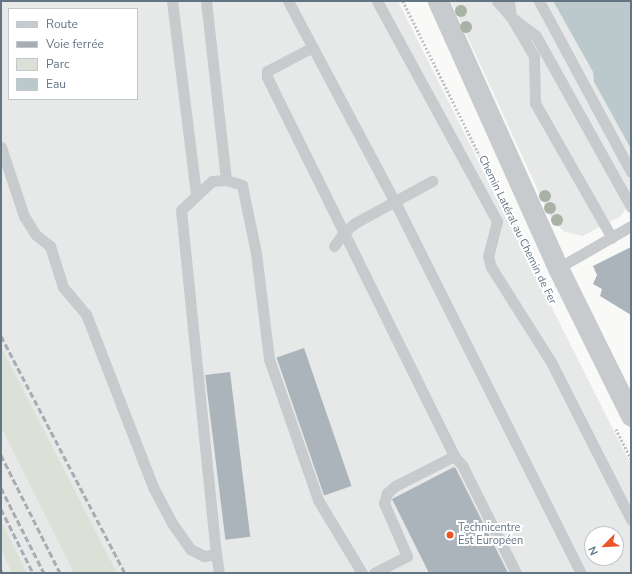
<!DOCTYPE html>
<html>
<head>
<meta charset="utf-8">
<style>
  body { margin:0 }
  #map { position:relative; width:632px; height:574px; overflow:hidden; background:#f9f9f7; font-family:"Nunito Sans",sans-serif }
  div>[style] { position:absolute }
  .built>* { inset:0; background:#e7e8e8 }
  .green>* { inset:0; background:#dbe1d7 }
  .water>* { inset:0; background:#bcc9cc }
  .building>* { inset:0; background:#abb4ba; transform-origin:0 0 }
  .path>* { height:2.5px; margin-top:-1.25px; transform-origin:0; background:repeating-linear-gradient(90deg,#c0c3c5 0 2px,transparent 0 4px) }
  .lane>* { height:11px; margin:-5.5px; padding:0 5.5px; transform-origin:5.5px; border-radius:5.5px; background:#c7cbce }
  .street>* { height:21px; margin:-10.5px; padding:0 10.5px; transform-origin:10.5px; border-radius:10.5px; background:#c7cbce }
  .rail>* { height:3px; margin-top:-1.5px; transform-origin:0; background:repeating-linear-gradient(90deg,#a7adb3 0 6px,transparent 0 9px) }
  .trees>* { width:12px; height:12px; margin:-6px; border-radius:50%; background:#a8b3a5 }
  .dots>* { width:11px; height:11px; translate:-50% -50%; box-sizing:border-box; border:2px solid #fff; border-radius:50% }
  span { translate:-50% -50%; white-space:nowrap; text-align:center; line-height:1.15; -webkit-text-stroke:4px #fff; paint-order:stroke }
  .street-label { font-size:11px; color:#637483 }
  .poi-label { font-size:11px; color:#637483 }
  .left { translate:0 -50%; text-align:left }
  .frame { position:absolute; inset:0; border:2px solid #637483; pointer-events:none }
  .legend { position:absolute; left:8px; top:8px; width:130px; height:92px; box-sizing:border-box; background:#fff; border:1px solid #c1c7cd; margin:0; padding:5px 7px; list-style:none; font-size:12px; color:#637483 }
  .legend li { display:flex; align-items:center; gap:8px; height:20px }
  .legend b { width:20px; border:1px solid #c1c7cd }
  .north { position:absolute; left:584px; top:526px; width:40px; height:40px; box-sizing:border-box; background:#fff; border:1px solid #c1c7cd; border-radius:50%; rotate:246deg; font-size:11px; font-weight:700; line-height:16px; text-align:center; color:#637483 }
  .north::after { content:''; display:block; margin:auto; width:14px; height:18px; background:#ea5626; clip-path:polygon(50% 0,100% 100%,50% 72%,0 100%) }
</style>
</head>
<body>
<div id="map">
  <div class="built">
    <div style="clip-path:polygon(evenodd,1px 1px,398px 1px,631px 465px,631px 573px,1px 573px,1px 1px,9px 9px,137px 9px,137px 99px,9px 99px,9px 9px,1px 1px,592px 534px,616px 534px,616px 558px,592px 558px,592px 534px)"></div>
    <div style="clip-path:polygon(451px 1px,553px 1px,593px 72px,594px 82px,631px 149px,631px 201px,621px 216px,583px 236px,565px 232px,552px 221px)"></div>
  </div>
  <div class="green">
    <div style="clip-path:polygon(1px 347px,56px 454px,117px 573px,74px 573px,1px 427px)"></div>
    <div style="clip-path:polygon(1px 521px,27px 573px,12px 573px,1px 549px)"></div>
  </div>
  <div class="water">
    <div style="clip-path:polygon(553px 1px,631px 1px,631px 149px,594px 82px,593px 72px)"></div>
  </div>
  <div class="building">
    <div style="clip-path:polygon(631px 247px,631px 315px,600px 296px,602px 289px,593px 284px,597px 275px,593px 266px)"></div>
    <div style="left:304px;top:348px;width:146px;height:29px;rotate:71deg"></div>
    <div style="left:230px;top:372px;width:166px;height:25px;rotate:83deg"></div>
    <div style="clip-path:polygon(454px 467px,456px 469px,508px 573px,429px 573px,392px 499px)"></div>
  </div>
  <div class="path">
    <div style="left:403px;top:1px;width:180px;rotate:63.6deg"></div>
    <div style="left:512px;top:220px;width:35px;rotate:63deg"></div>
    <div style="left:616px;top:429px;width:34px;rotate:63deg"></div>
  </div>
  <div class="lane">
    <div style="left:172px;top:1px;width:194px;rotate:82.9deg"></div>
    <div style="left:206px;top:1px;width:180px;rotate:83.6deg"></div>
    <div style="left:226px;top:180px;width:14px;rotate:176deg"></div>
    <div style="left:212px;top:181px;width:42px;rotate:136.9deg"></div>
    <div style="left:181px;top:210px;width:346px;rotate:84.2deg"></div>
    <div style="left:288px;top:1px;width:225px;rotate:62deg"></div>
    <div style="left:394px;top:200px;width:417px;rotate:63.4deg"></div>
    <div style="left:377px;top:1px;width:251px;rotate:61.4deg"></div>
    <div style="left:497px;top:221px;width:36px;rotate:104deg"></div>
    <div style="left:488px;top:256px;width:11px;rotate:75deg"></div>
    <div style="left:491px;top:267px;width:112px;rotate:57.7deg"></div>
    <div style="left:551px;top:362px;width:177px;rotate:63.1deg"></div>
    <div style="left:497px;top:1px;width:21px;rotate:49deg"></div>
    <div style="left:511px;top:17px;width:31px;rotate:37deg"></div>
    <div style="left:536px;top:36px;width:196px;rotate:60.9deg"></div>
    <div style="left:509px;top:1px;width:16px;rotate:83deg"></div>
    <div style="left:511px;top:17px;width:45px;rotate:59.5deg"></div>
    <div style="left:534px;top:56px;width:47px;rotate:88.8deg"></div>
    <div style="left:535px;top:103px;width:155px;rotate:60.3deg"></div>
    <div style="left:539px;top:1px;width:194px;rotate:61.7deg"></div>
    <div style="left:313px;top:47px;width:52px;rotate:152.4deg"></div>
    <div style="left:267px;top:71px;width:6px;rotate:90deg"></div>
    <div style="left:267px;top:77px;width:423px;rotate:63.7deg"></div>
    <div style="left:454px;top:456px;width:12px;rotate:48deg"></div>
    <div style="left:462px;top:465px;width:121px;rotate:63.4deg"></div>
    <div style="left:1px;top:147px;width:73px;rotate:71.6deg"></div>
    <div style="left:24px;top:216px;width:22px;rotate:58deg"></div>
    <div style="left:36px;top:235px;width:18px;rotate:38deg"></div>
    <div style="left:50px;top:246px;width:43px;rotate:72.4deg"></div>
    <div style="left:63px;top:287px;width:35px;rotate:50deg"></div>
    <div style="left:86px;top:314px;width:186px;rotate:68.8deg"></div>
    <div style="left:153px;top:487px;width:41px;rotate:62.2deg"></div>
    <div style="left:172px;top:523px;width:32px;rotate:55deg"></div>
    <div style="left:190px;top:549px;width:16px;rotate:27deg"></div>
    <div style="left:204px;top:556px;width:12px;rotate:-9deg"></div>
    <div style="left:216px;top:554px;width:19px;rotate:81deg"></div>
    <div style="left:226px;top:180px;width:17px;rotate:17deg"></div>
    <div style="left:242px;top:185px;width:69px;rotate:78.4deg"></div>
    <div style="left:256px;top:253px;width:107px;rotate:83deg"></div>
    <div style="left:269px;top:359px;width:149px;rotate:70.8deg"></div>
    <div style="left:318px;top:500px;width:85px;rotate:58.9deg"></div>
    <div style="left:334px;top:246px;width:17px;rotate:-54deg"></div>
    <div style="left:344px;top:232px;width:14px;rotate:-39deg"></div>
    <div style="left:355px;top:223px;width:88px;rotate:-28.6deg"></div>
    <div style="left:558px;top:268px;width:84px;rotate:-29.9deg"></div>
    <div style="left:374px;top:573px;width:37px;rotate:-27deg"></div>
    <div style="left:407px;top:556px;width:58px;rotate:-113.5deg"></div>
    <div style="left:384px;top:503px;width:10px;rotate:-73deg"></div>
    <div style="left:387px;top:493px;width:11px;rotate:-41deg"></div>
    <div style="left:395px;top:486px;width:66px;rotate:-27deg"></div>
  </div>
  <div class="street">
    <div style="left:438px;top:1px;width:293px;rotate:65.8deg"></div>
    <div style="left:558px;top:268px;width:165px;rotate:63.7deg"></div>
  </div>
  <div class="rail">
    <div style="left:1px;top:336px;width:267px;rotate:62.4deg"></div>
    <div style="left:1px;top:455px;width:132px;rotate:63.4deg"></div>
    <div style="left:1px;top:488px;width:95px;rotate:63.2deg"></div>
    <div style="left:1px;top:509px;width:72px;rotate:63.4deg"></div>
    <div style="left:1px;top:570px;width:3px;rotate:72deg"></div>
  </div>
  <div class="trees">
    <div style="left:461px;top:11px"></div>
    <div style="left:466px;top:27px"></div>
    <div style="left:545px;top:196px"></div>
    <div style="left:550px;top:208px"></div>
    <div style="left:557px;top:220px"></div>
  </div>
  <div class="dots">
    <div style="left:450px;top:535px;background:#ea5626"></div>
  </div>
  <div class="street-label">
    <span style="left:517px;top:230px;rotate:64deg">Chemin Latéral au Chemin de Fer</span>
  </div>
  <div class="poi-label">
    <span class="left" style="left:458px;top:535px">Technicentre<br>Est Européen</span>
  </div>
  <div class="frame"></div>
  <ul class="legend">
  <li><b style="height:5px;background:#c7cbce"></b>Route</li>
  <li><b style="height:5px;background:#a7adb3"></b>Voie ferrée</li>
  <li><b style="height:11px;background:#dbe1d7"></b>Parc</li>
  <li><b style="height:11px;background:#bcc9cc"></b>Eau</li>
  </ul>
  <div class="north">N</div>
</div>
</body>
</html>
